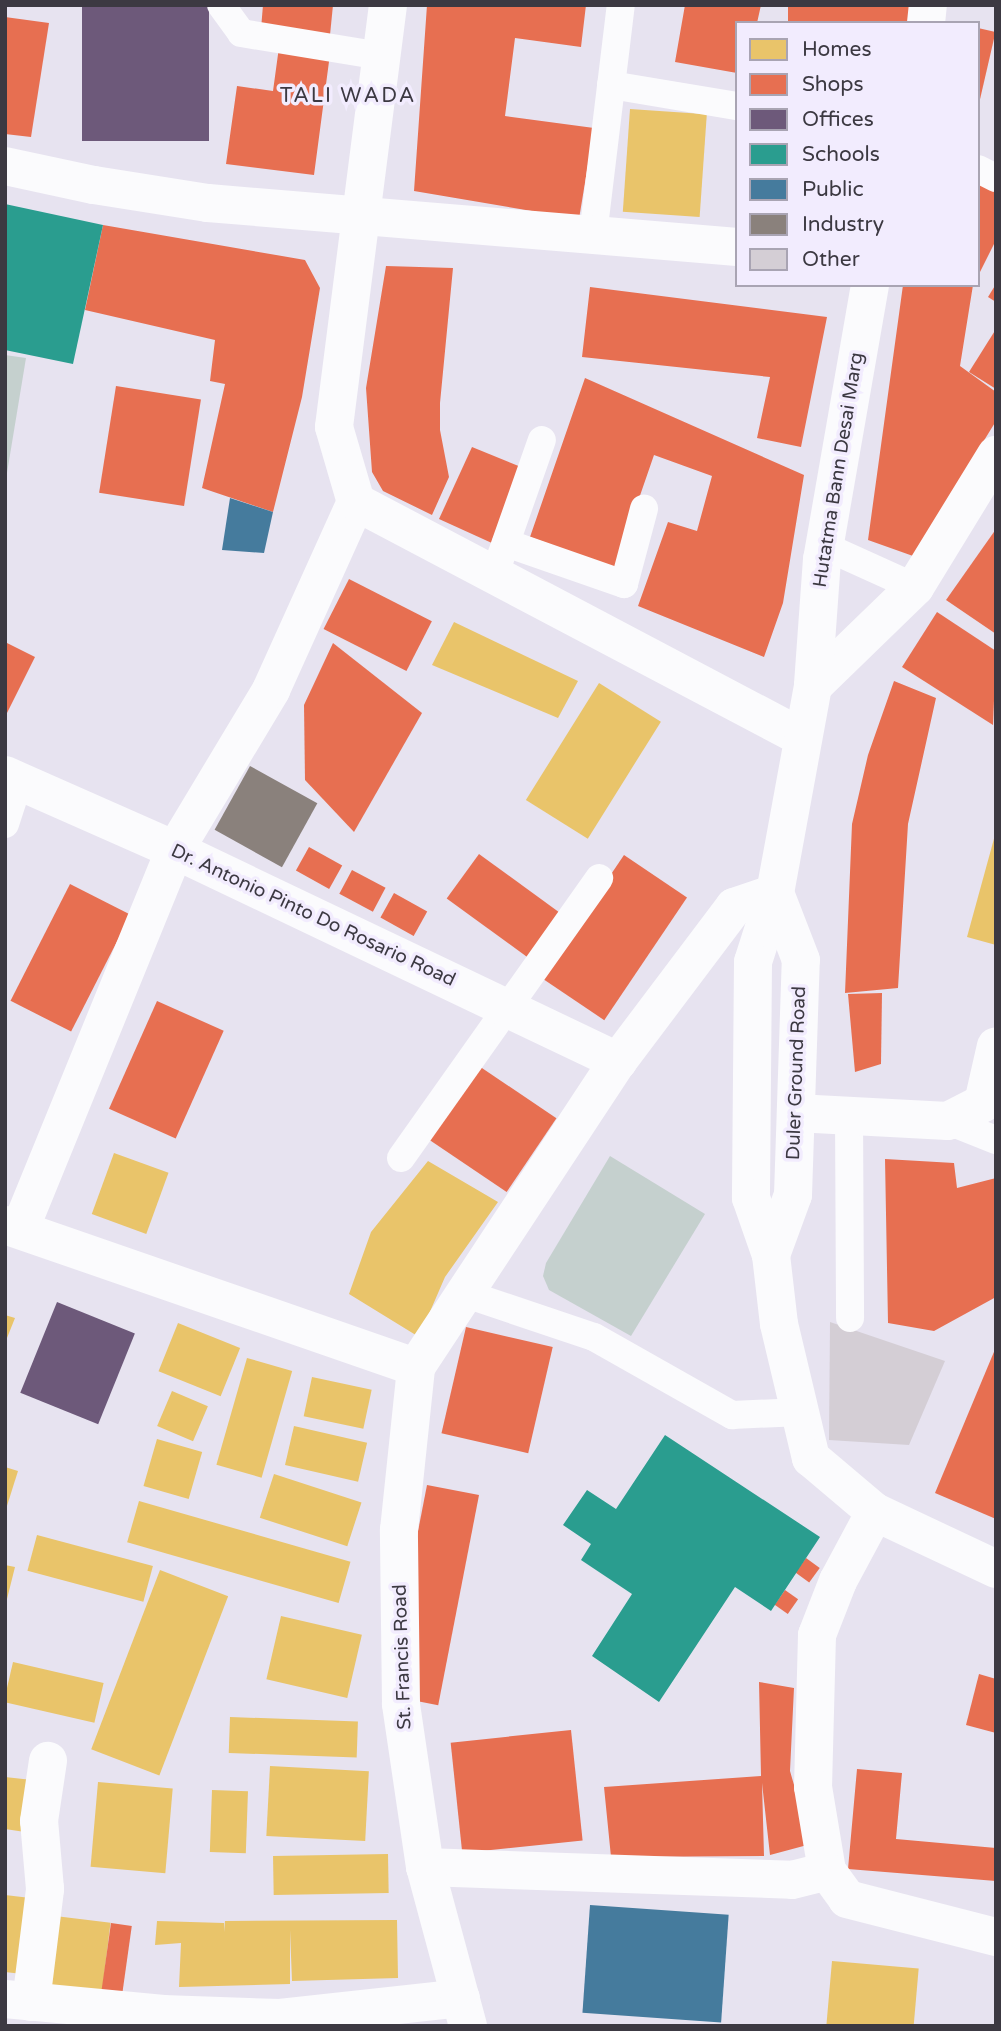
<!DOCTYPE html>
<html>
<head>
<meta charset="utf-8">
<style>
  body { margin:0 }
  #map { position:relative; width:1001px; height:2031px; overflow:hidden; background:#e7e3f0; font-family:"Varela Round",sans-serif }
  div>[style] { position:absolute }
  .green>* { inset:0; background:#c5d0ce }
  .homes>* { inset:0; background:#e9c46a; transform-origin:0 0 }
  .shops>* { inset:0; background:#e76f51; transform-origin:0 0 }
  .offices>* { inset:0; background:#6d597a; transform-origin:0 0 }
  .schools>* { inset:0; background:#2a9d8f }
  .public>* { inset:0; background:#457b9d; transform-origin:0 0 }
  .industry>* { inset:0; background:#8a817c; transform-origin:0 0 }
  .building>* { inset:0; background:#d4ced5 }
  .lane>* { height:28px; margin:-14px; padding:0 14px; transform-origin:14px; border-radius:14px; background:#fbfbfd }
  .street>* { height:38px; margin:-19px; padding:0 19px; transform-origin:19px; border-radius:19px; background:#fbfbfd }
  .secondary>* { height:38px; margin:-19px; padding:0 19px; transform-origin:19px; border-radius:19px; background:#fbfbfd }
  .primary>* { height:38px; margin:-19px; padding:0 19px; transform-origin:19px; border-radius:19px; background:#fbfbfd }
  span { translate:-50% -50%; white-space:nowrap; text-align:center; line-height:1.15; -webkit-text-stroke:7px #f2ecfe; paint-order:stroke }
  .street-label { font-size:19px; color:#3c3942 }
  .neighbourhood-label { font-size:21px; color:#3c3942; letter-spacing:2px }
  .frame { position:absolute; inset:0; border:7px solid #3c3942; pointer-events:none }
  .legend { position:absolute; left:735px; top:21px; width:245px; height:266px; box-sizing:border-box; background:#f2ecfe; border:2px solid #a9a4b3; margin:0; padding:9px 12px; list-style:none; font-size:21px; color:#3c3942 }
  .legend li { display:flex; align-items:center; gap:14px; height:35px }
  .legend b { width:35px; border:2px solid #a9a4b3 }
</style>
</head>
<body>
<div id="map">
  <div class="green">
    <div style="clip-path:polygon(5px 355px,26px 358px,5px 485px)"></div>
    <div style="clip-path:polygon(610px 1156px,705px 1214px,631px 1336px,549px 1290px,543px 1276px,546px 1263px)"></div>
  </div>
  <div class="homes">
    <div style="left:630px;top:109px;width:77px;height:103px;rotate:4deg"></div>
    <div style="clip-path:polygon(454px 622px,578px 681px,558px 718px,432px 665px)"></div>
    <div style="left:599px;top:683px;width:73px;height:138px;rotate:32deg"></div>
    <div style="clip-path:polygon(995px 835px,996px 835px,996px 945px,967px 937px)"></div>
    <div style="left:114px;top:1153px;width:58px;height:65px;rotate:20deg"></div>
    <div style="clip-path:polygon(428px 1161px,498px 1202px,445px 1277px,419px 1337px,349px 1294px,371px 1232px)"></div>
    <div style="clip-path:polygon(5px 1315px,15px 1318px,5px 1343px)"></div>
    <div style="left:178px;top:1323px;width:67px;height:52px;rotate:22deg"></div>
    <div style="left:247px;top:1358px;width:47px;height:111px;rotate:16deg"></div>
    <div style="left:312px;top:1377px;width:61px;height:40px;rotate:12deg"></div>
    <div style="left:172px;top:1391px;width:39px;height:38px;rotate:23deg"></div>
    <div style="left:294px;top:1426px;width:75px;height:40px;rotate:13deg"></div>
    <div style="left:157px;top:1439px;width:47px;height:49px;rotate:16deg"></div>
    <div style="clip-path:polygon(5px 1467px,18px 1471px,6px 1509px,5px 1509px)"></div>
    <div style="left:274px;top:1474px;width:92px;height:46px;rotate:18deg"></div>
    <div style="left:139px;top:1501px;width:220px;height:43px;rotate:16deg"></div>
    <div style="left:37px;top:1535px;width:120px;height:37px;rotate:15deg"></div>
    <div style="clip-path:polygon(5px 1565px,15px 1567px,6px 1603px,5px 1603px)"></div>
    <div style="left:160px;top:1570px;width:73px;height:192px;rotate:21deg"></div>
    <div style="left:281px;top:1616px;width:83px;height:65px;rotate:13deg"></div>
    <div style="left:13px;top:1662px;width:93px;height:41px;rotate:13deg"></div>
    <div style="left:230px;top:1717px;width:128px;height:36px;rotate:2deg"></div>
    <div style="left:270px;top:1766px;width:99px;height:70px;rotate:3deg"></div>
    <div style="clip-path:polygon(5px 1777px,32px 1780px,25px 1832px,5px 1829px)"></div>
    <div style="left:98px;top:1782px;width:75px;height:85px;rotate:5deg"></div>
    <div style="left:212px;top:1790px;width:36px;height:62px;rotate:2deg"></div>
    <div style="left:388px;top:1854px;width:39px;height:115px;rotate:89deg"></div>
    <div style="clip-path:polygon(5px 1895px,39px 1899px,31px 1975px,5px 1972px)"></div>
    <div style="left:47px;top:1915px;width:64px;height:75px;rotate:7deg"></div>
    <div style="clip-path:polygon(397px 1920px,398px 1978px,292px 1981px,290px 1930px,290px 1984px,179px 1987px,181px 1943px,155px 1945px,157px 1921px,224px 1923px,224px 1932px,225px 1921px)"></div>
    <div style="left:832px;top:1961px;width:87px;height:65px;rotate:5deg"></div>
  </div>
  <div class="shops">
    <div style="clip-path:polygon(263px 5px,333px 5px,330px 35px,261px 29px)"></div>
    <div style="clip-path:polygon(427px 5px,586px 5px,581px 47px,515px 38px,505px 116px,594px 128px,579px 219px,414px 191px)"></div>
    <div style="clip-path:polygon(685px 5px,761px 5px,757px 23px,737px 23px,737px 73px,675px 62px)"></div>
    <div style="left:788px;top:5px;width:125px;height:18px"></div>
    <div style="clip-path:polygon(5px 17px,49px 23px,31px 137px,5px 134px)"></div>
    <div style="left:978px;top:28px;width:18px;height:120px;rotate:13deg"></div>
    <div style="clip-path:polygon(279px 47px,330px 54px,314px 175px,226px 164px,237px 86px,273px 91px)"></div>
    <div style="clip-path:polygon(978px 181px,996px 188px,996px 240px,978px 276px)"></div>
    <div style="clip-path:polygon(103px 225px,305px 260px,320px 288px,302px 397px,273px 512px,202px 488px,225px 384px,210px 381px,215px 340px,85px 310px)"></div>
    <div style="clip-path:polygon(386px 266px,453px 268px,440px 403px,440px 430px,449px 477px,432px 515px,383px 491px,372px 472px,366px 388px)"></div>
    <div style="clip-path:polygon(996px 284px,996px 302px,988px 297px)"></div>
    <div style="clip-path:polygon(903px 285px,973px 285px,960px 366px,996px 392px,996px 421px,913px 556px,868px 540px)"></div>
    <div style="clip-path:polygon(590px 287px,827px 317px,801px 447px,757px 438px,770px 377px,582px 357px)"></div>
    <div style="clip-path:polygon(996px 329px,996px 389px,969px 372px)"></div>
    <div style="clip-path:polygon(585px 378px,804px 475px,783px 603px,764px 657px,638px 606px,668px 522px,697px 531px,712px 476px,654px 455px,615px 568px,530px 537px)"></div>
    <div style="left:116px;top:386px;width:86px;height:108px;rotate:9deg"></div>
    <div style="clip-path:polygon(472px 447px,521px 467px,494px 544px,439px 519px)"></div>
    <div style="clip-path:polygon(996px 529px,996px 634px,946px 600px)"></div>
    <div style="left:349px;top:579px;width:93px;height:56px;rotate:27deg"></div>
    <div style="clip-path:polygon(937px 612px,996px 651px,993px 725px,902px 667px)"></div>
    <div style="clip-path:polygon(5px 642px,35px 657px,5px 717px)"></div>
    <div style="clip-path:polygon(333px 643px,422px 713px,354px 832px,305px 780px,304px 705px)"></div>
    <div style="clip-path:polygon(894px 681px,936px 698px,908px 824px,898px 988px,845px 993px,852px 824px,868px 755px)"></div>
    <div style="left:309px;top:847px;width:38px;height:27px;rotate:29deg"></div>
    <div style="left:479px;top:854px;width:113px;height:55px;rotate:36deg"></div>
    <div style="left:624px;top:855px;width:76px;height:148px;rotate:34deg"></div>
    <div style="left:352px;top:870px;width:38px;height:27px;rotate:28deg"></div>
    <div style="left:70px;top:884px;width:68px;height:131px;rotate:27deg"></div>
    <div style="left:394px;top:893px;width:38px;height:28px;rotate:29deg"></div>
    <div style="clip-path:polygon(882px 993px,881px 1064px,855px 1072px,848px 994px)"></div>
    <div style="left:157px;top:1001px;width:73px;height:118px;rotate:24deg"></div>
    <div style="left:476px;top:1064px;width:97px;height:89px;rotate:34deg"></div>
    <div style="clip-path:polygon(885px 1159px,954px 1163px,957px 1188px,996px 1178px,996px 1297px,934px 1331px,888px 1323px)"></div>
    <div style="left:466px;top:1327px;width:89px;height:109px;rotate:13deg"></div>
    <div style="clip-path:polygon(996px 1347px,996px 1519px,935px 1493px)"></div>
    <div style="left:427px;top:1485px;width:53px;height:214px;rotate:11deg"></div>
    <div style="left:806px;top:1558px;width:17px;height:18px;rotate:36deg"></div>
    <div style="left:785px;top:1590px;width:16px;height:18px;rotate:35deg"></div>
    <div style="clip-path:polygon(979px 1674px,996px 1679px,996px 1733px,966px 1725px)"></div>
    <div style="clip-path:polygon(759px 1682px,794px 1688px,790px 1771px,811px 1844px,770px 1855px,762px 1783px,764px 1856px,611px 1857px,604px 1787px,761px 1776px)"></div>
    <div style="left:571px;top:1730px;width:111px;height:121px;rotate:84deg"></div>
    <div style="clip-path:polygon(857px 1769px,902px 1773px,896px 1839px,996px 1848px,996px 1881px,848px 1869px)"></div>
    <div style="left:111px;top:1923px;width:21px;height:70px;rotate:8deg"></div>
  </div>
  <div class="offices">
    <div style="left:82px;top:5px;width:127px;height:136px"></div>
    <div style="left:57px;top:1302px;width:84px;height:98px;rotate:22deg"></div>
  </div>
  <div class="schools">
    <div style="clip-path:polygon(5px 204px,103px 225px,73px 364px,5px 350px)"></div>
    <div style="clip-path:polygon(665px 1435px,820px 1537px,771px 1611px,735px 1587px,659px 1702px,592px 1656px,632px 1594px,581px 1560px,591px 1544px,563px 1525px,587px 1490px,616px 1509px)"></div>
  </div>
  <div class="public">
    <div style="clip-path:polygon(230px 498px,273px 512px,264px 553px,222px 550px)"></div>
    <div style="left:590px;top:1905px;width:139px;height:108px;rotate:4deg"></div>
  </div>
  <div class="industry">
    <div style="left:250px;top:766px;width:77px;height:73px;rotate:29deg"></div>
  </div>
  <div class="building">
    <div style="clip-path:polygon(830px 1322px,945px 1361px,909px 1445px,829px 1440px)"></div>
  </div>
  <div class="lane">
    <div style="left:221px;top:5px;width:34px;rotate:54deg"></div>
    <div style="left:241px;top:33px;width:142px;rotate:9.3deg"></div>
    <div style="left:611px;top:85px;width:128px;rotate:9.5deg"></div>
    <div style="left:978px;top:169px;width:20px;rotate:27deg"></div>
    <div style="left:593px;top:235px;width:232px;rotate:-83.1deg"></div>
    <div style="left:506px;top:543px;width:125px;rotate:19.2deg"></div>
    <div style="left:624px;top:584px;width:78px;rotate:-75.1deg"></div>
    <div style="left:824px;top:546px;width:100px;rotate:24.3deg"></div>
    <div style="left:500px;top:559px;width:126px;rotate:-70.6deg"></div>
    <div style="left:5px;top:824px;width:45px;rotate:-72deg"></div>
    <div style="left:849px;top:1116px;width:202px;rotate:89.7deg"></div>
    <div style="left:948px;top:1121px;width:52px;rotate:21.6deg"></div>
    <div style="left:401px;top:1158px;width:343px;rotate:-54.7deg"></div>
    <div style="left:463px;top:1293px;width:138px;rotate:18.6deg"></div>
    <div style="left:594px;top:1337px;width:159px;rotate:29.5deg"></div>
    <div style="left:732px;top:1415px;width:69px;rotate:-2.5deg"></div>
  </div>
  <div class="street">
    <div style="left:5px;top:166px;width:91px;rotate:12.1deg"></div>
    <div style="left:94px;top:185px;width:115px;rotate:9deg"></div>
    <div style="left:208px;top:203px;width:531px;rotate:4.75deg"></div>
    <div style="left:796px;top:1113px;width:152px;rotate:3deg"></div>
    <div style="left:948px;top:1121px;width:39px;rotate:-27deg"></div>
    <div style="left:983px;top:1103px;width:58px;rotate:-77.2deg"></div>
    <div style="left:20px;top:1229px;width:409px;rotate:-67.8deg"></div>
    <div style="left:175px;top:850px;width:187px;rotate:-59deg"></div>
    <div style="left:271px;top:690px;width:206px;rotate:-65.7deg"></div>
    <div style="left:425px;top:1867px;width:367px;rotate:2deg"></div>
    <div style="left:792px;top:1880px;width:36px;rotate:-14deg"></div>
    <div style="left:31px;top:2002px;width:114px;rotate:-82.9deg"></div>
    <div style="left:45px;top:1889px;width:68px;rotate:-95deg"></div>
    <div style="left:39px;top:1821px;width:61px;rotate:-81.5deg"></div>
  </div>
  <div class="secondary">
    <div style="left:813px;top:686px;width:142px;rotate:-44.1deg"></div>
    <div style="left:915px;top:587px;width:155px;rotate:-58.5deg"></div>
    <div style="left:5px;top:775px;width:186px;rotate:23.8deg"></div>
    <div style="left:175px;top:850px;width:491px;rotate:25.5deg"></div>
    <div style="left:5px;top:1225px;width:435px;rotate:19.1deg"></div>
    <div style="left:875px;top:1512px;width:78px;rotate:118.2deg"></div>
    <div style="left:838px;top:1581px;width:58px;rotate:111.3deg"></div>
    <div style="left:817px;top:1635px;width:152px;rotate:91.5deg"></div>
    <div style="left:813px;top:1787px;width:85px;rotate:80.5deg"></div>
    <div style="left:827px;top:1871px;width:34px;rotate:54deg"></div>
    <div style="left:847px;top:1899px;width:154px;rotate:14.3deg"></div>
    <div style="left:5px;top:1999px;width:159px;rotate:5.4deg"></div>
    <div style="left:163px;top:2014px;width:117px;rotate:2deg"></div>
    <div style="left:280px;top:2018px;width:182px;rotate:-6.3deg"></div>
    <div style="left:468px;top:2026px;width:165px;rotate:-105.1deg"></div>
    <div style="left:425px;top:1867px;width:165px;rotate:-98.4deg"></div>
    <div style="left:401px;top:1704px;width:174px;rotate:-90.7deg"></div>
    <div style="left:399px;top:1530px;width:164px;rotate:-84deg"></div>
    <div style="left:416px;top:1367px;width:367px;rotate:-56.6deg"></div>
    <div style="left:618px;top:1061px;width:193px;rotate:-53deg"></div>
    <div style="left:734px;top:907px;width:43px;rotate:-18.9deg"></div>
  </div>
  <div class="primary">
    <div style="left:388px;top:5px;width:425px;rotate:97.3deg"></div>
    <div style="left:334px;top:427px;width:78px;rotate:73.7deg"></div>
    <div style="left:356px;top:502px;width:505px;rotate:27.83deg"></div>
    <div style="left:926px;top:23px;width:18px;rotate:-84deg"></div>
    <div style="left:870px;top:285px;width:278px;rotate:99.9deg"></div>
    <div style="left:822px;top:559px;width:127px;rotate:94.1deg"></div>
    <div style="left:813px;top:686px;width:210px;rotate:100.4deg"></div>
    <div style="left:775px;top:893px;width:72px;rotate:107.7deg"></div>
    <div style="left:753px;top:962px;width:236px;rotate:90.5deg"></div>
    <div style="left:751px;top:1198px;width:60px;rotate:70.7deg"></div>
    <div style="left:771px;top:1255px;width:69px;rotate:83.4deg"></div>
    <div style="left:779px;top:1324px;width:138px;rotate:76.6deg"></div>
    <div style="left:811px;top:1458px;width:84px;rotate:40.2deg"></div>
    <div style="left:875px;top:1512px;width:134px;rotate:25.2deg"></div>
    <div style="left:771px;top:1255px;width:64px;rotate:-69.9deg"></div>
    <div style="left:793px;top:1195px;width:235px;rotate:-88.1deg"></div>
    <div style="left:801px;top:960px;width:72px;rotate:-111.2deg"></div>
  </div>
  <div class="street-label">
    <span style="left:839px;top:470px;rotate:-81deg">Hutatma Bann Desai Marg</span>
    <span style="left:313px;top:916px;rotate:25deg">Dr. Antonio Pinto Do Rosario Road</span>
    <span style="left:797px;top:1073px;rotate:-88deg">Duler Ground Road</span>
    <span style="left:403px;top:1657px;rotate:-92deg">St. Francis Road</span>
  </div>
  <div class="neighbourhood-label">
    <span style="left:348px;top:96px">TALI WADA</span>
  </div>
  <div class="frame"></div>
  <ul class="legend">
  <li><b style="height:19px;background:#e9c46a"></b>Homes</li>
  <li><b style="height:19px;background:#e76f51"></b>Shops</li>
  <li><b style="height:19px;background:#6d597a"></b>Offices</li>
  <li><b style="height:19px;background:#2a9d8f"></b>Schools</li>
  <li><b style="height:19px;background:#457b9d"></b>Public</li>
  <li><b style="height:19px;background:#8a817c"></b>Industry</li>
  <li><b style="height:19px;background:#d4ced5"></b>Other</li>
  </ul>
</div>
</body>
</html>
